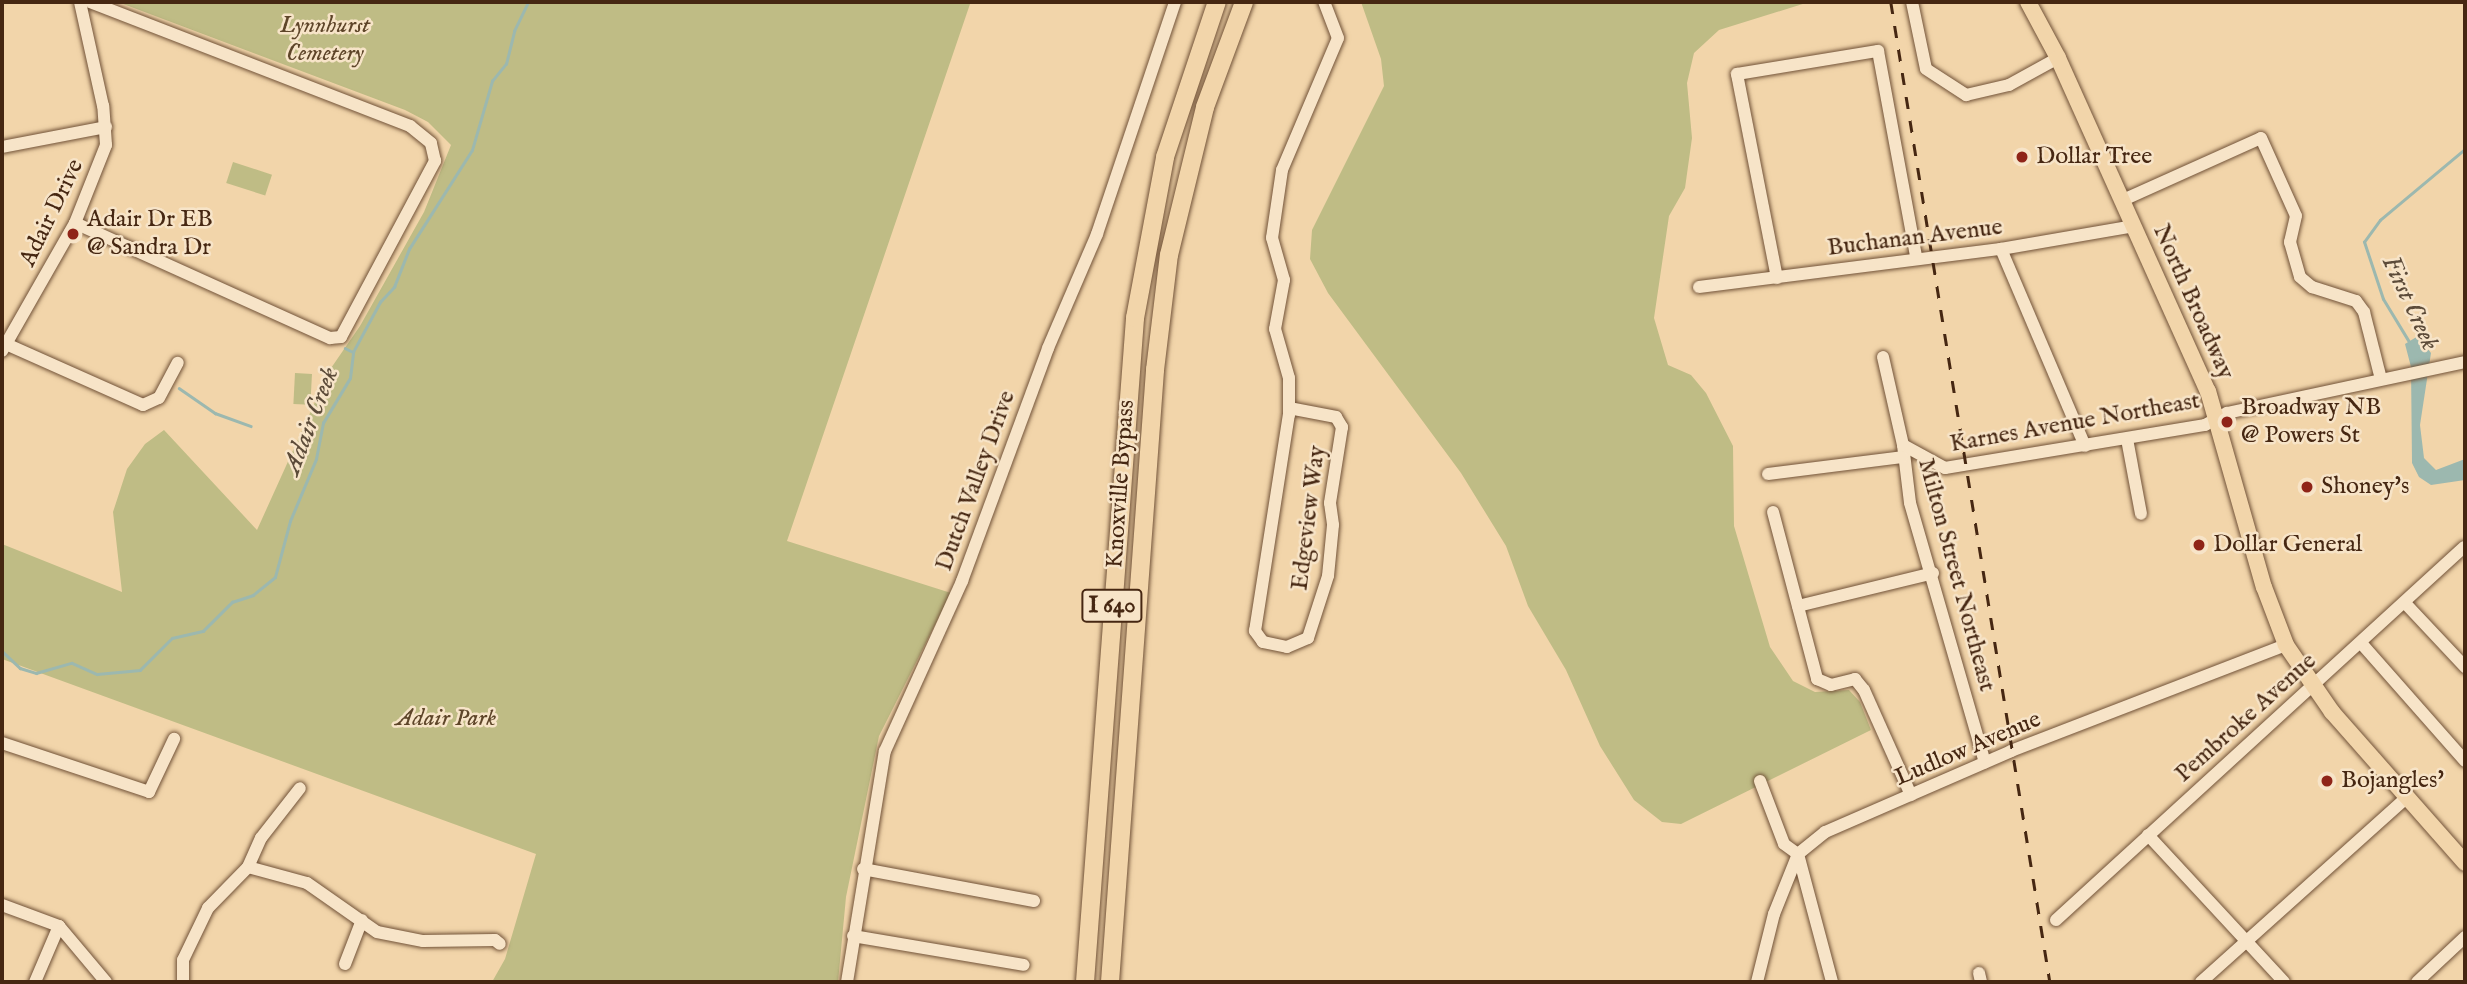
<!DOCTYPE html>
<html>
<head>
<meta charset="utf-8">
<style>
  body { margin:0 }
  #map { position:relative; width:2467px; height:984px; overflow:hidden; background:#f2d5aa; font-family:"IM FELL English",serif }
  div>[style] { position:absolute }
  .green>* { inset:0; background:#bfbc85; transform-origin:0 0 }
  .water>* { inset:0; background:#9cb8af }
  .stream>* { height:2.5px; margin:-1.25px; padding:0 1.25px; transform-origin:1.25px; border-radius:1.25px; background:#9cb8af }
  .roads { filter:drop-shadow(0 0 2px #715238) drop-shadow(0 0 2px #715238) }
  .minor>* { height:12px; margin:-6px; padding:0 6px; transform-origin:6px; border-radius:6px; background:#f7e4c8 }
  .major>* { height:16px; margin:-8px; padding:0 8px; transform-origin:8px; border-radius:8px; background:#f2d5aa }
  .highway>* { height:18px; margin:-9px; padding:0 9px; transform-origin:9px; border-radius:9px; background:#f2d5aa }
  .rail>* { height:2.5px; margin-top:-1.25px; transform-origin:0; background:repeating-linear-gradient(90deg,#462712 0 12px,transparent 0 24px) }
  .dots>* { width:19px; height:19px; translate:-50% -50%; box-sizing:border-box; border:4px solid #f7e4c8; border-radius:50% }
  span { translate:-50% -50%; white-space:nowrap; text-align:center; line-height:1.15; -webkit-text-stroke:5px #f7e4c8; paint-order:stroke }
  .shield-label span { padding:2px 5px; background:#f7e4c8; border:2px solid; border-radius:5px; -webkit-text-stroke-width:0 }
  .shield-label { font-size:23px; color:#462712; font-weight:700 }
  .park-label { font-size:24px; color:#5e4529; font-style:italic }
  .poi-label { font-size:24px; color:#462712 }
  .left { translate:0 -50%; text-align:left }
  .street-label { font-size:24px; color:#462712 }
  .water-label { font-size:26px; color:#5c4b39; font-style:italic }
  .frame { position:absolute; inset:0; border:4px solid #462712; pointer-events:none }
</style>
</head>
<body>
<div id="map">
  <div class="green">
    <div style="clip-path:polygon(118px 2px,970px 4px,787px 541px,951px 593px,879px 736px,846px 897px,838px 982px,492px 982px,505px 959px,536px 854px,2px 659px,2px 544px,122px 592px,113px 512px,127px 469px,145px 444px,164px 430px,257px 530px,329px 371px,360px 326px,424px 212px,451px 145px,428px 122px,405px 110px)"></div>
    <div style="clip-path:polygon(1361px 2px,1809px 2px,1719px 30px,1694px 53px,1687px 83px,1692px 138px,1685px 188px,1669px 216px,1654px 318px,1668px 365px,1691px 375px,1706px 393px,1733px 446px,1734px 526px,1770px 647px,1793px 681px,1815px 692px,1849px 690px,1860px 702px,1871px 730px,1681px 824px,1662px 822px,1634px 800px,1600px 746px,1566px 670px,1528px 606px,1506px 546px,1461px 473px,1328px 293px,1310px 259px,1312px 230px,1384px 86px,1381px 59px)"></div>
    <div style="left:233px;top:162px;width:41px;height:22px;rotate:18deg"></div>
    <div style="left:295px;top:373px;width:17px;height:31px;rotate:3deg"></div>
  </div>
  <div class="water">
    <div style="clip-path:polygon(2418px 336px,2431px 353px,2420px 425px,2424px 458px,2436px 470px,2465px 459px,2465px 480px,2431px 485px,2419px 477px,2412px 463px,2411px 367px,2405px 344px)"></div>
  </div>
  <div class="stream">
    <div style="left:2409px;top:342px;width:50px;rotate:-121.2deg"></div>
    <div style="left:2383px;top:299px;width:60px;rotate:-108.4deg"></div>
    <div style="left:2364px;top:242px;width:27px;rotate:-54deg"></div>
    <div style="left:2380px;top:220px;width:111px;rotate:-39.9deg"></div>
    <div style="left:345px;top:348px;width:9px;rotate:27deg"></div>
    <div style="left:179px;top:388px;width:44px;rotate:34.8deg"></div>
    <div style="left:215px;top:413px;width:38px;rotate:20deg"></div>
    <div style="left:2px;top:651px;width:25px;rotate:43deg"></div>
    <div style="left:20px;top:668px;width:17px;rotate:17deg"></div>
    <div style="left:36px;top:673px;width:37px;rotate:-16deg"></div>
    <div style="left:72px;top:663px;width:27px;rotate:24deg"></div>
    <div style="left:97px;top:674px;width:43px;rotate:-5.3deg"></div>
    <div style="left:140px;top:670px;width:45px;rotate:-45deg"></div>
    <div style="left:172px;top:638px;width:32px;rotate:-13deg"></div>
    <div style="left:203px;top:631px;width:41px;rotate:-45deg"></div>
    <div style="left:232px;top:602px;width:22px;rotate:-18deg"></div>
    <div style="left:253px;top:595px;width:28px;rotate:-39deg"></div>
    <div style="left:275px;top:577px;width:58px;rotate:-75deg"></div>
    <div style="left:290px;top:521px;width:67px;rotate:-67.2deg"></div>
    <div style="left:316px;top:459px;width:37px;rotate:-79deg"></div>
    <div style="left:323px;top:423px;width:52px;rotate:-59deg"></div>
    <div style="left:350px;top:378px;width:26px;rotate:-83deg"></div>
    <div style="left:353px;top:352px;width:57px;rotate:-61.6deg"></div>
    <div style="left:380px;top:302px;width:21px;rotate:-47deg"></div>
    <div style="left:394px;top:287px;width:41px;rotate:-68.5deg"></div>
    <div style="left:409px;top:249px;width:117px;rotate:-57.5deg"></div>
    <div style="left:472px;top:150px;width:72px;rotate:-73.8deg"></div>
    <div style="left:492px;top:81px;width:22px;rotate:-51deg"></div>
    <div style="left:506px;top:64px;width:34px;rotate:-76deg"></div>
    <div style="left:514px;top:31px;width:32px;rotate:-64deg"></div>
  </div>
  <div class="roads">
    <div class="minor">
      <div style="left:1912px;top:2px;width:68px;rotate:78.2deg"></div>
      <div style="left:1926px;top:69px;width:48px;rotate:33deg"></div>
      <div style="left:1966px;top:95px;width:44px;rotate:-13.1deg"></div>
      <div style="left:2009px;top:85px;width:56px;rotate:-28.9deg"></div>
      <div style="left:2px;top:147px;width:106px;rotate:-10.9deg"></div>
      <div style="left:2123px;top:200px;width:151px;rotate:-24.2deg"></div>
      <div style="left:2261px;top:138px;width:85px;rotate:65.8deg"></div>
      <div style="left:2296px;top:216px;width:27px;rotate:103deg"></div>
      <div style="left:2290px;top:242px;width:36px;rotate:74deg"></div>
      <div style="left:2300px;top:277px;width:16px;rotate:40deg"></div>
      <div style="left:2312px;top:287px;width:46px;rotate:17.7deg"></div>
      <div style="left:2356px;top:301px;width:14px;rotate:54deg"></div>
      <div style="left:2364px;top:312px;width:69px;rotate:75.8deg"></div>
      <div style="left:75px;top:223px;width:280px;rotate:24.3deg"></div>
      <div style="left:330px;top:338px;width:11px;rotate:-5deg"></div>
      <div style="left:341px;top:337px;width:200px;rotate:-61.9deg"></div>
      <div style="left:435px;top:161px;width:18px;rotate:-103deg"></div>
      <div style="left:431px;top:143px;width:27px;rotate:-141deg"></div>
      <div style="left:410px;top:126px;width:343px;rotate:-158.8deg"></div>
      <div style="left:2001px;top:249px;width:214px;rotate:66.9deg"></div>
      <div style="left:1777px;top:278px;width:208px;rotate:-101.1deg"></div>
      <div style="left:1737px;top:74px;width:143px;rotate:-9.3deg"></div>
      <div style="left:1878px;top:51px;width:208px;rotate:79.5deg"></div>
      <div style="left:1699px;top:287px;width:304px;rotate:-7.2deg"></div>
      <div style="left:2001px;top:249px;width:135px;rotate:-9.8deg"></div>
      <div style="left:6px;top:344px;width:150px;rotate:24deg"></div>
      <div style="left:143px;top:405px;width:17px;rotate:-24deg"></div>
      <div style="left:159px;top:398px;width:40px;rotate:-62deg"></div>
      <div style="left:2px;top:351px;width:147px;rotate:-60.3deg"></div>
      <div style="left:75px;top:223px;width:84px;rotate:-68.3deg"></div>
      <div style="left:106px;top:145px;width:39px;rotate:-94deg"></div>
      <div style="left:103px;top:106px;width:107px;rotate:-102.5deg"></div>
      <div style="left:1883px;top:357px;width:90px;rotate:77.2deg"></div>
      <div style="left:1903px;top:445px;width:58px;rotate:83.1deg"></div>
      <div style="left:1910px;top:503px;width:270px;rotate:73.9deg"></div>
      <div style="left:1289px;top:408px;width:48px;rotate:10.8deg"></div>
      <div style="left:1336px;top:417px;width:12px;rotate:59deg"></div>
      <div style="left:1342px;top:427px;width:77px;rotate:99deg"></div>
      <div style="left:1330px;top:503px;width:22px;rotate:82deg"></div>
      <div style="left:1333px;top:525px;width:51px;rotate:95.6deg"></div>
      <div style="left:1328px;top:576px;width:65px;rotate:107.9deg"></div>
      <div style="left:1308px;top:638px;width:23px;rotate:157deg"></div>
      <div style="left:1287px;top:647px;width:25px;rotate:-168deg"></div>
      <div style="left:1263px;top:642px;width:14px;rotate:-126deg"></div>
      <div style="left:1255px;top:631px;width:219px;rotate:-81.1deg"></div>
      <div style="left:1289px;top:415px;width:37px;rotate:-90deg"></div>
      <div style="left:1289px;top:378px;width:51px;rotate:-105.9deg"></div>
      <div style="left:1275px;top:329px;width:50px;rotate:-79.6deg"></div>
      <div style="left:1284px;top:280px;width:44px;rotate:-105.9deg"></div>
      <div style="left:1272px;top:238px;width:69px;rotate:-81.6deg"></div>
      <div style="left:1282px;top:170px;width:143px;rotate:-67deg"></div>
      <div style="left:1338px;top:38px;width:39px;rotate:-111deg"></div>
      <div style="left:2127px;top:439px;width:76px;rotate:79.4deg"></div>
      <div style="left:1903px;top:445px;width:48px;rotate:28.7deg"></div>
      <div style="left:1945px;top:468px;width:264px;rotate:-9.4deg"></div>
      <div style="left:2205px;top:425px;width:25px;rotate:-29deg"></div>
      <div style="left:2227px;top:413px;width:243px;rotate:-12.1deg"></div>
      <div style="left:1768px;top:474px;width:135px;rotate:-7.2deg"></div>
      <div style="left:1773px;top:512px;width:173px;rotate:75.2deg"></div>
      <div style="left:1817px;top:679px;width:15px;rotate:23deg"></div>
      <div style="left:1831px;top:685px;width:25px;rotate:-14deg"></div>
      <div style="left:1855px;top:679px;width:14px;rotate:51deg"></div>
      <div style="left:1864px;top:690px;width:115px;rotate:65.9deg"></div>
      <div style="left:2405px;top:603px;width:88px;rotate:46.8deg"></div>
      <div style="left:1798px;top:606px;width:139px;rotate:-13.7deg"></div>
      <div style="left:2361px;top:643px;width:157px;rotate:48.6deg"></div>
      <div style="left:2px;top:743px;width:155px;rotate:18.4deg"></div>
      <div style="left:149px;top:792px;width:59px;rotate:-64.7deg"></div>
      <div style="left:1760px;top:781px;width:67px;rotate:69.1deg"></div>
      <div style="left:1784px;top:844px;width:17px;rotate:36deg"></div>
      <div style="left:1798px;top:854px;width:132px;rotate:75.1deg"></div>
      <div style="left:2148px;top:835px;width:200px;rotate:47.2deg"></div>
      <div style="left:248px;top:867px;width:61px;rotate:15.2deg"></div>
      <div style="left:307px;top:883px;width:85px;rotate:35deg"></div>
      <div style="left:377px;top:932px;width:47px;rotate:11.1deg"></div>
      <div style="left:423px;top:941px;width:72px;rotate:-0.8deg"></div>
      <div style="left:495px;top:940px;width:6px;rotate:39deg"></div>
      <div style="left:863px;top:869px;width:174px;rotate:10.6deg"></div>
      <div style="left:2px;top:905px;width:61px;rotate:20.2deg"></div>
      <div style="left:59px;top:926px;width:73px;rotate:50deg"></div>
      <div style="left:2056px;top:920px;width:553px;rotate:-42.43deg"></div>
      <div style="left:853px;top:936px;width:173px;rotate:9.6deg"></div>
      <div style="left:345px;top:964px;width:47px;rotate:-68.9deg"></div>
      <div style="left:1979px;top:973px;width:9px;rotate:77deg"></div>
      <div style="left:35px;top:982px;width:61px;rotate:-66.8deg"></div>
      <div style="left:183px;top:982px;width:22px;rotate:-90deg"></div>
      <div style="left:183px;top:960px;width:58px;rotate:-64.3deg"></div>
      <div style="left:208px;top:908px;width:57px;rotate:-45.7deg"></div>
      <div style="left:248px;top:867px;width:32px;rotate:-66deg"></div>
      <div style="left:261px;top:838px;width:63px;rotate:-52deg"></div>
      <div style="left:847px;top:982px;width:234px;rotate:-80.7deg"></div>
      <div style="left:885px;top:751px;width:187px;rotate:-65.6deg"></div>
      <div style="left:962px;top:581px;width:248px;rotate:-69.7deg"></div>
      <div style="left:1048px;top:348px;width:124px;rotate:-66.7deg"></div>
      <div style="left:1097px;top:234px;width:245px;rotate:-71.4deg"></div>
      <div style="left:1757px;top:982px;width:70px;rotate:-76deg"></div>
      <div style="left:1774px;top:914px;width:65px;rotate:-68.2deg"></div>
      <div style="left:1798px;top:854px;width:35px;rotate:-39deg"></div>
      <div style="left:1825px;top:832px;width:203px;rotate:-23.5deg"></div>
      <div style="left:2011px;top:751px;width:295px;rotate:-21.1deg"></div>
      <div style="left:2201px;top:982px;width:277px;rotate:-41.9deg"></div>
      <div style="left:2417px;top:982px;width:66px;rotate:-43.2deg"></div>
    </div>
    <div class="major">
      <div style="left:2028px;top:2px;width:64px;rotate:61.8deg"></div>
      <div style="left:2058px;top:58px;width:365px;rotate:65.8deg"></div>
      <div style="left:2208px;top:391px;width:204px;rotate:74.1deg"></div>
      <div style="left:2264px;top:587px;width:62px;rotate:69.2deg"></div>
      <div style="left:2286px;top:645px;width:81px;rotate:55.5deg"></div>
      <div style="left:2332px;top:712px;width:201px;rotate:48.6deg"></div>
    </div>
    <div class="highway">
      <div style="left:1085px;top:982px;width:666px;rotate:-85.69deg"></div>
      <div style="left:1135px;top:318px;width:164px;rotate:-79.4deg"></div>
      <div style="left:1165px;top:157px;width:163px;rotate:-71.5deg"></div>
      <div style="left:1110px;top:982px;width:614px;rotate:-85.79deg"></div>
      <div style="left:1155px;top:370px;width:116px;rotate:-83.1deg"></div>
      <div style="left:1169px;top:255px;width:152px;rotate:-76.3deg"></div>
      <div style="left:1205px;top:107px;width:112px;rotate:-69.6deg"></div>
    </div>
  </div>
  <div class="rail">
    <div style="left:1891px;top:2px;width:993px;rotate:80.78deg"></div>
  </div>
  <div class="dots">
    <div style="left:2022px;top:157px;background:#8f2418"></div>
    <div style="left:73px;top:234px;background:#8f2418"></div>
    <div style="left:2227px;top:422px;background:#8f2418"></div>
    <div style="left:2307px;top:487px;background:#8f2418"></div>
    <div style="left:2199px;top:545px;background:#8f2418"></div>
    <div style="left:2327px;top:781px;background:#8f2418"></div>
  </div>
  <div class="shield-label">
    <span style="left:1112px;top:606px">I 640</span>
  </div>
  <div class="park-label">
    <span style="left:325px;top:40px">Lynnhurst<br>Cemetery</span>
    <span style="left:446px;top:719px">Adair Park</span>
  </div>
  <div class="poi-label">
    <span class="left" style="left:2036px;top:157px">Dollar Tree</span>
    <span class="left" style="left:87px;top:234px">Adair Dr EB<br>@ Sandra Dr</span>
    <span class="left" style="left:2241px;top:422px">Broadway NB<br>@ Powers St</span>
    <span class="left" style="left:2321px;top:487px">Shoney's</span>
    <span class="left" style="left:2213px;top:545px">Dollar General</span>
    <span class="left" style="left:2341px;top:781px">Bojangles'</span>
  </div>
  <div class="street-label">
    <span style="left:52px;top:213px;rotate:-64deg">Adair Drive</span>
    <span style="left:1915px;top:238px;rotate:-7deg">Buchanan Avenue</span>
    <span style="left:2193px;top:302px;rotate:66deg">North Broadway</span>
    <span style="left:2075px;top:423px;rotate:-10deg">Karnes Avenue Northeast</span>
    <span style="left:976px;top:481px;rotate:-70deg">Dutch Valley Drive</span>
    <span style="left:1121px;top:484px;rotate:-86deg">Knoxville Bypass</span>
    <span style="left:1309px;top:518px;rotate:-83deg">Edgeview Way</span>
    <span style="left:1956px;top:575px;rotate:75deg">Milton Street Northeast</span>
    <span style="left:2246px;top:718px;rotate:-42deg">Pembroke Avenue</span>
    <span style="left:1968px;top:749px;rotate:-23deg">Ludlow Avenue</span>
  </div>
  <div class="water-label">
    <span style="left:2410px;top:303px;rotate:65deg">First Creek</span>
    <span style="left:311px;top:421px;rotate:-69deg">Adair Creek</span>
  </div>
  <div class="frame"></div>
</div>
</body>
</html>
